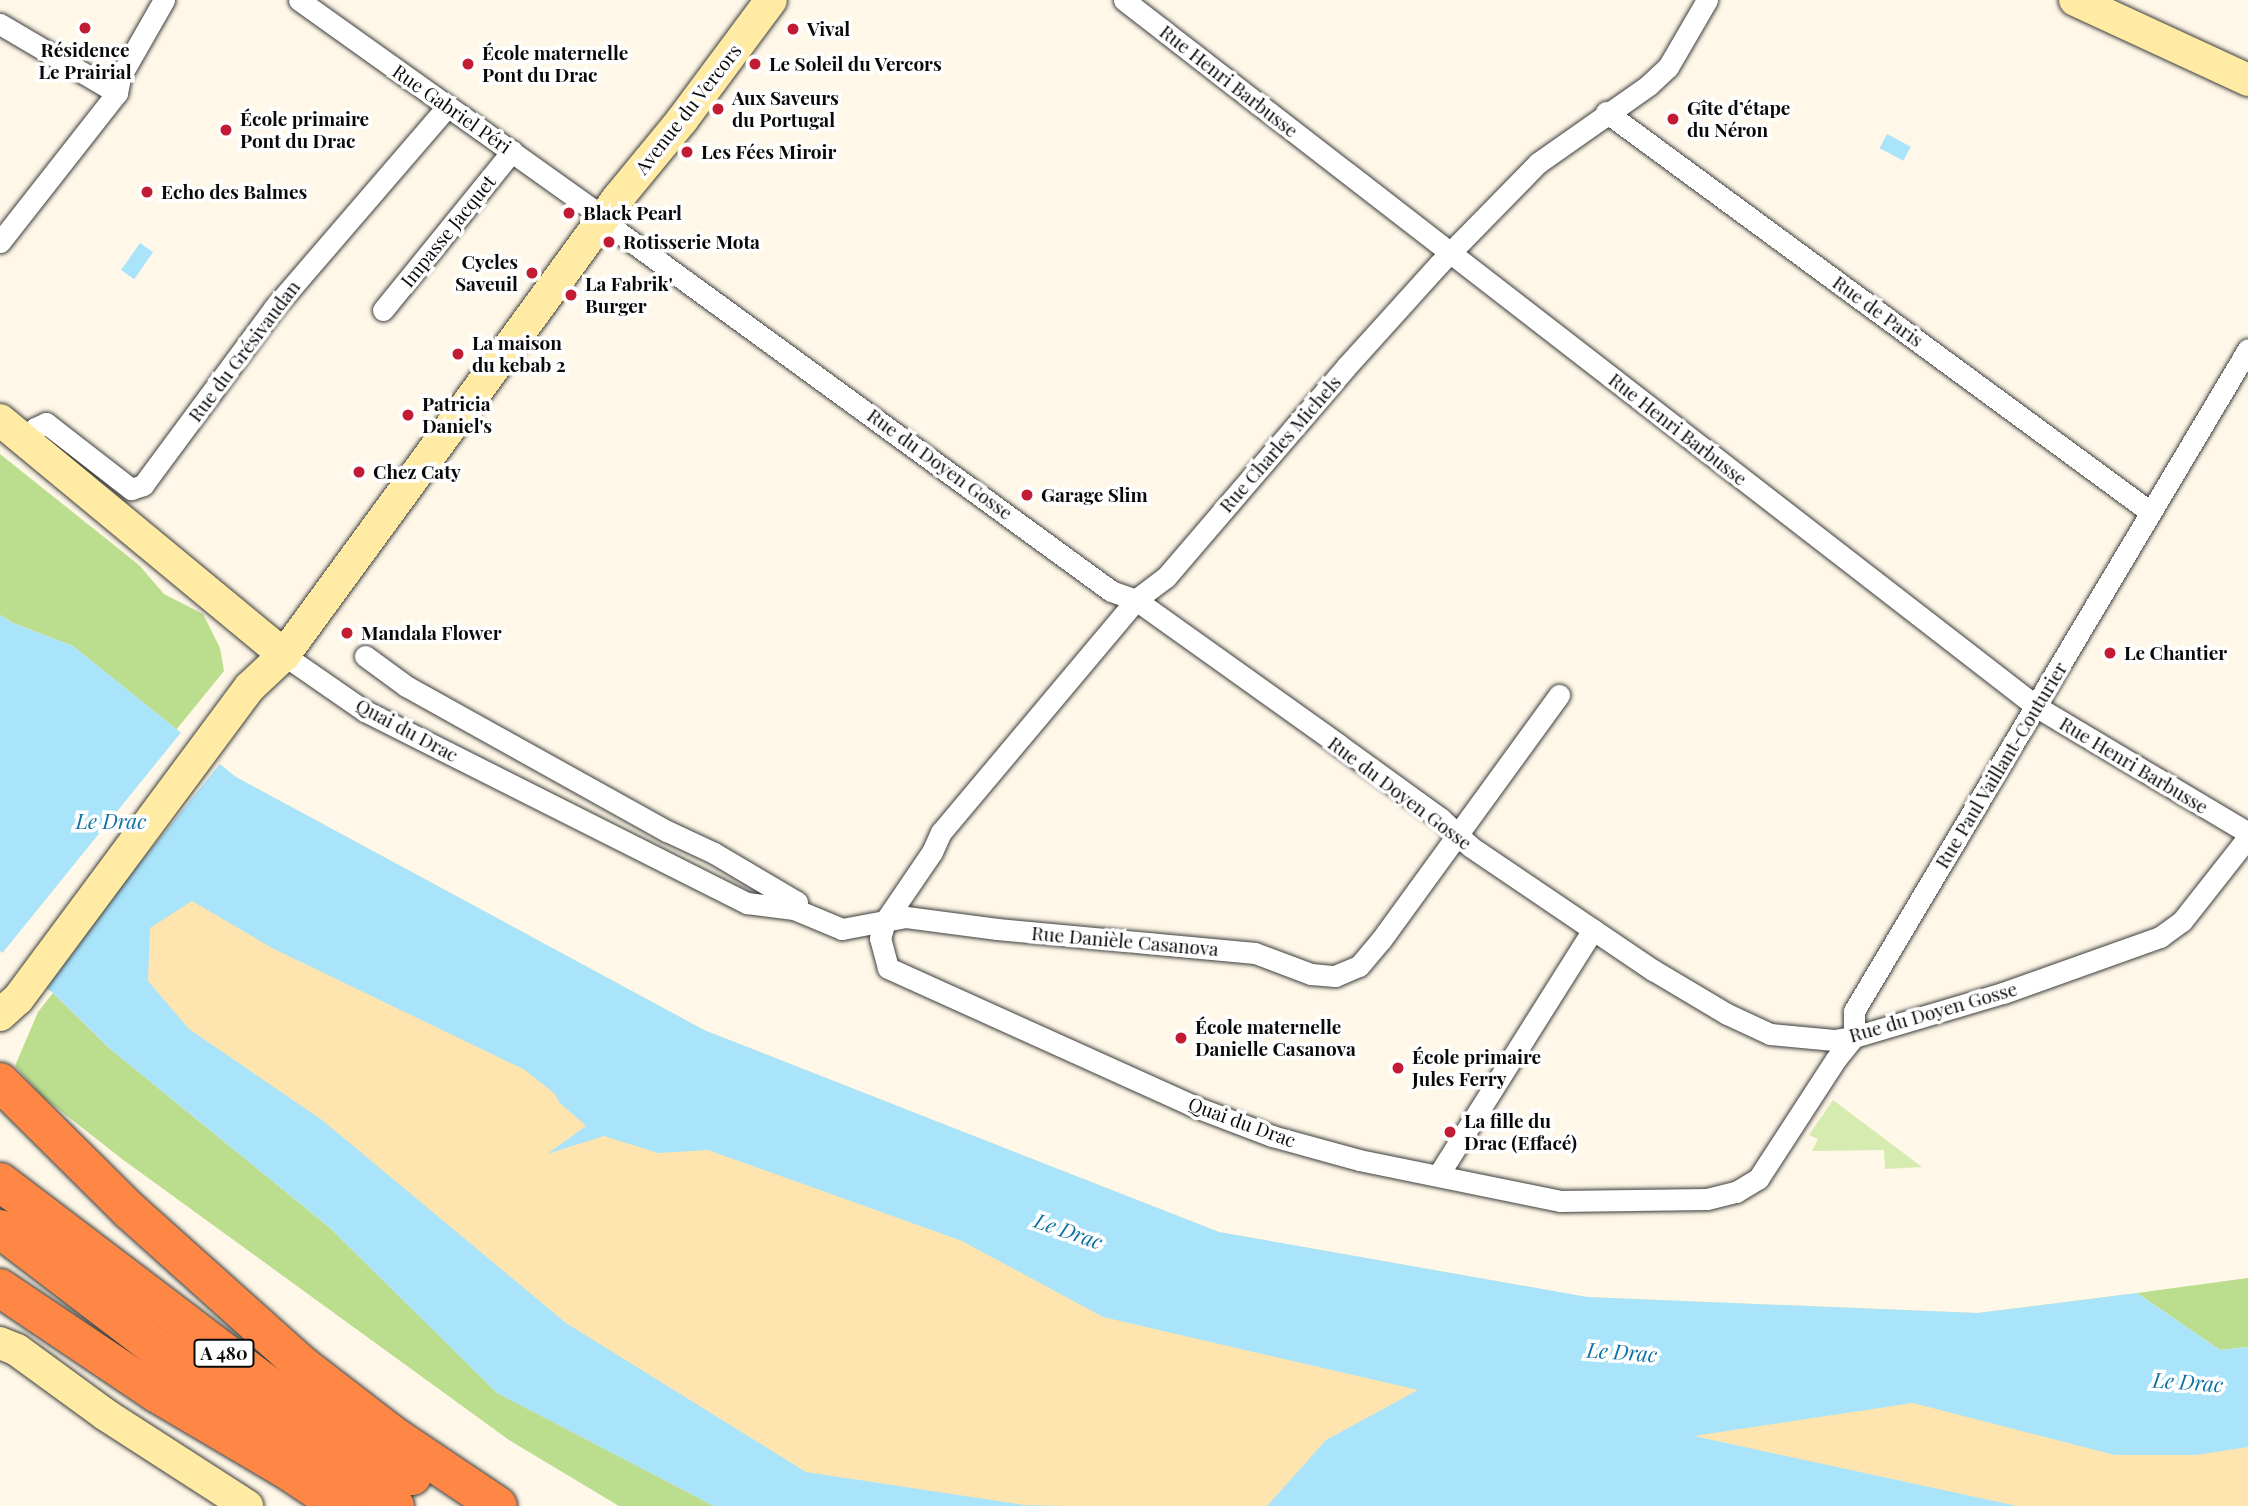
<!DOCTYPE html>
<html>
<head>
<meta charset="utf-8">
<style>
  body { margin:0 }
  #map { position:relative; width:2248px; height:1506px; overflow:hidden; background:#fff8e8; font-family:"Playfair Display",serif }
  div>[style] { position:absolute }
  .green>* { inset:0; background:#d5ebaf }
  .forest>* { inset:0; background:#badd8e }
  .sand>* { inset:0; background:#fee5b0 }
  .water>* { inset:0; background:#a9e4fa; transform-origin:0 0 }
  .pier>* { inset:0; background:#fff8e8; transform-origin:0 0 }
  .roads { filter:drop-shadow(0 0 2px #3d3d3d) drop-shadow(0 0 2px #3d3d3d) }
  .street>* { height:21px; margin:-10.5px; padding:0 10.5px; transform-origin:10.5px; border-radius:10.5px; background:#fff }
  .secondary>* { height:32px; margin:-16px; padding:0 16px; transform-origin:16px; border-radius:16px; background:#ffeba3 }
  .highway>* { height:38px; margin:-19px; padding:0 19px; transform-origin:19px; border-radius:19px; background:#fe8746 }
  .dots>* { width:19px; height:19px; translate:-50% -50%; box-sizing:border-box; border:4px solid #fff; border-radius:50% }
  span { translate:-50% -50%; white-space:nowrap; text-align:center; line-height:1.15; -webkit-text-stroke:7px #fff; paint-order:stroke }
  .shield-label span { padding:2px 5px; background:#fff; border:2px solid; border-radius:5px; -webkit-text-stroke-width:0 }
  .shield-label { font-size:18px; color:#0a0a0a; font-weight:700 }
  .poi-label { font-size:19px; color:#0a0a0a; font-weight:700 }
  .left { translate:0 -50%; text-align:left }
  .right { translate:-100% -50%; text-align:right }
  .street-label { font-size:19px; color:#0a0a0a }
  .water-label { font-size:21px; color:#0d71a2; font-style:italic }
</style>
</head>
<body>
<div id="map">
  <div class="green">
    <div style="clip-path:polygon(1833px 1100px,1922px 1167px,1885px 1169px,1884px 1150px,1812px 1151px,1818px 1139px,1809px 1135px)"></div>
  </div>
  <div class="forest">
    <div style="clip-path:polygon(0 454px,139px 565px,164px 594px,203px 614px,220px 648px,224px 671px,176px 730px,73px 646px,13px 623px,0 615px)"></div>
    <div style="clip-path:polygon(53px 993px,109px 1048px,329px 1227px,497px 1392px,714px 1506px,619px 1506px,509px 1440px,122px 1159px,43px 1097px,15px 1066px,38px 1012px)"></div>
    <div style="clip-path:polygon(2248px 1278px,2248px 1347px,2220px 1350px,2137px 1293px)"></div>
  </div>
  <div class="sand">
    <div style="clip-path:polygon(0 615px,13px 623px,73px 646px,236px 777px,704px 1030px,1219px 1232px,1587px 1297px,1977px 1313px,2137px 1293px,2220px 1350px,2248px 1347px,2248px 1506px,714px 1506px,497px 1393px,329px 1227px,109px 1048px,53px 993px,0 951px)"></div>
  </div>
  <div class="water">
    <div style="left:1887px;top:134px;width:27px;height:16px;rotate:28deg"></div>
    <div style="left:140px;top:243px;width:16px;height:33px;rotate:35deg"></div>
    <div style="clip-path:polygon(0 615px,13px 623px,73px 646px,236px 777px,704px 1030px,1219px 1232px,1587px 1297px,1977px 1313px,2137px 1293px,2220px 1350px,2248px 1347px,2248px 1447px,2196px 1455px,2115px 1455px,1913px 1403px,1694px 1436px,2017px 1506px,1267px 1506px,1326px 1440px,1418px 1390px,1103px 1317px,962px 1241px,708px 1150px,658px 1153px,604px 1136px,547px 1154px,586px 1126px,559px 1102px,555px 1094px,525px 1070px,272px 948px,192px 901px,150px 928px,148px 981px,189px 1029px,322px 1120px,566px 1323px,806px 1472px,1024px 1505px,1064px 1506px,714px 1506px,497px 1393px,329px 1227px,109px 1048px,53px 993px,0 951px)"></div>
  </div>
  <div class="pier">
    <div style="left:183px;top:730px;width:50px;height:288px;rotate:39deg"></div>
  </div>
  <div class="roads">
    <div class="street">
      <div style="left:299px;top:0;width:376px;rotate:35.5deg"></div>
      <div style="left:605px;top:218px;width:18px;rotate:47deg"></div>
      <div style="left:617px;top:231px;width:611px;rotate:36.08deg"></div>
      <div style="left:1111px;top:591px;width:27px;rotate:20deg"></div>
      <div style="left:1136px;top:600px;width:249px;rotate:35.5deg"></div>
      <div style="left:1339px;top:745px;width:125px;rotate:35.9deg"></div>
      <div style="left:1440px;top:818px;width:42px;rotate:43.1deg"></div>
      <div style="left:1471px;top:847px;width:220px;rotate:34.1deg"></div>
      <div style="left:1653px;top:970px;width:86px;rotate:30.7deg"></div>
      <div style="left:1727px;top:1014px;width:47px;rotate:24.9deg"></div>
      <div style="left:1770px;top:1034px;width:64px;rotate:5.4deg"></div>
      <div style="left:1834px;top:1040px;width:20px;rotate:-9deg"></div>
      <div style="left:1854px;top:1037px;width:155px;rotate:-16.5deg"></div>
      <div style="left:2003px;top:993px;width:167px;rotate:-19.6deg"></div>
      <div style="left:2160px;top:937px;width:27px;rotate:-36deg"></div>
      <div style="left:2182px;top:921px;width:107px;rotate:-51.8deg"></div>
      <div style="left:1124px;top:0;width:1155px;rotate:37.75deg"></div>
      <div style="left:2037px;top:707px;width:246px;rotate:30.8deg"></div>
      <div style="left:1707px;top:0;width:78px;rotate:120.2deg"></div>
      <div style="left:1668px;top:67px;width:26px;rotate:137deg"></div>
      <div style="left:1649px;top:85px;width:136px;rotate:144.9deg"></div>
      <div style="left:1538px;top:163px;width:141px;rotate:134.4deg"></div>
      <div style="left:1439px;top:264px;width:139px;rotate:132.1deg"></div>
      <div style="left:1346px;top:367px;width:277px;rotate:130.6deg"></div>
      <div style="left:1166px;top:577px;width:38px;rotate:143deg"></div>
      <div style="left:1136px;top:600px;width:303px;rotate:130deg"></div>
      <div style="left:941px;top:832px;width:22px;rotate:114deg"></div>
      <div style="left:932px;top:852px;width:83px;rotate:124.3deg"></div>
      <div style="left:885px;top:921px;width:18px;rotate:106deg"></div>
      <div style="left:880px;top:938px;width:31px;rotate:75deg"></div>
      <div style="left:888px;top:968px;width:335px;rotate:24.3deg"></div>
      <div style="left:1193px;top:1106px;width:85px;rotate:20.8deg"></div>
      <div style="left:1272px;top:1136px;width:90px;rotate:15.4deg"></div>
      <div style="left:1359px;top:1160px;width:205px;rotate:11.5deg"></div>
      <div style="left:1560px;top:1201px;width:147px;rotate:-0.8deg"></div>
      <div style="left:1707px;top:1199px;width:30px;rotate:-14deg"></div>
      <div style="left:1736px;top:1192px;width:26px;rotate:-31deg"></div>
      <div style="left:1758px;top:1179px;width:143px;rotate:-57deg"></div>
      <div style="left:1836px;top:1059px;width:28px;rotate:-51deg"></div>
      <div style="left:1854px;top:1037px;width:26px;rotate:-90deg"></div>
      <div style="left:1854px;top:1011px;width:770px;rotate:-59.24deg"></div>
      <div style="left:0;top:24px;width:136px;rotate:30.5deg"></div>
      <div style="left:1606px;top:112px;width:674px;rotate:36.31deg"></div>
      <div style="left:0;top:242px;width:189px;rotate:-51.9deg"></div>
      <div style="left:117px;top:93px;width:16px;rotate:-79deg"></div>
      <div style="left:120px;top:77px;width:89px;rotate:-60.3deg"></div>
      <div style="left:383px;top:310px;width:205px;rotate:-50.9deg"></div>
      <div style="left:25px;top:441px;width:16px;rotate:-52deg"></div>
      <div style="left:35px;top:428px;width:12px;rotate:-24deg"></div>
      <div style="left:46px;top:423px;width:108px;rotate:37.8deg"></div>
      <div style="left:131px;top:489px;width:13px;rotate:-18deg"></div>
      <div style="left:143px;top:485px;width:220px;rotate:-53.5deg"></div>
      <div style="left:274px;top:308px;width:265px;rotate:-49.3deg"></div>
      <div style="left:284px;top:655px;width:98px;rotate:34.7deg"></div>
      <div style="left:365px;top:711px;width:428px;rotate:26.7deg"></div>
      <div style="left:747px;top:903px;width:47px;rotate:7.3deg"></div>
      <div style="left:794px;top:909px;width:52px;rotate:22.6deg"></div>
      <div style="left:842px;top:929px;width:65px;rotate:-10.6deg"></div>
      <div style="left:906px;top:917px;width:92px;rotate:7.5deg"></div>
      <div style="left:997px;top:929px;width:259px;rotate:5.3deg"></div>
      <div style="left:1255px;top:953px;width:60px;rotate:20.6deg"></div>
      <div style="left:1311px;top:974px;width:24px;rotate:5deg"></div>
      <div style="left:1335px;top:976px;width:26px;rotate:-23deg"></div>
      <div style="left:1359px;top:966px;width:34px;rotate:-50deg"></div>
      <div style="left:1381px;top:940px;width:303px;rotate:-54deg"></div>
      <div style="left:365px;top:656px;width:51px;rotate:36.2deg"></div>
      <div style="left:406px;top:686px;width:299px;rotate:29.1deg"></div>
      <div style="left:667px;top:831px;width:52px;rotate:25.1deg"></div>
      <div style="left:714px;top:853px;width:96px;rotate:30.6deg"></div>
      <div style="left:797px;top:902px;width:4px;rotate:117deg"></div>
      <div style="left:1439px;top:1174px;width:289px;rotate:-57.8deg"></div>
    </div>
    <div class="secondary">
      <div style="left:2075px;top:0;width:191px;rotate:24.8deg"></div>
      <div style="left:0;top:420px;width:369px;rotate:39.6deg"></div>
      <div style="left:0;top:1015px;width:24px;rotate:-42deg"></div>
      <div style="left:18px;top:999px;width:389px;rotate:-53.4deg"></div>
      <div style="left:250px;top:687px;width:47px;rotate:-43.3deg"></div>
      <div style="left:284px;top:655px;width:566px;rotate:-53.84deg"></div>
      <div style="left:618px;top:198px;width:101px;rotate:-50.6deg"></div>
      <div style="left:682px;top:120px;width:149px;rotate:-53.4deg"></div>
      <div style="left:0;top:1343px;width:18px;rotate:22deg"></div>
      <div style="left:17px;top:1350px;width:110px;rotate:36.1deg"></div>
      <div style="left:106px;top:1415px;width:168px;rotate:32.8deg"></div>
    </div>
    <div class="highway">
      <div style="left:0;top:1082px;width:182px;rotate:44.8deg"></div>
      <div style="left:129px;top:1210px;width:234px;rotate:41.9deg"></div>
      <div style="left:303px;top:1366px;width:115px;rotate:37.6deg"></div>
      <div style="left:394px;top:1436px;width:125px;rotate:33.9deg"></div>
      <div style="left:0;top:1182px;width:329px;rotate:37.2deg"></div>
      <div style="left:262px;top:1381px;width:59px;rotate:35.3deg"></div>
      <div style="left:310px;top:1415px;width:119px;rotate:30.9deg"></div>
      <div style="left:0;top:1229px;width:200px;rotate:37.3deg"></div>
      <div style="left:159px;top:1350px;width:283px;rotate:33.5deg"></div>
      <div style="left:0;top:1288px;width:188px;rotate:33.9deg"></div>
      <div style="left:156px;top:1393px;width:156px;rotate:30.5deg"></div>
      <div style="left:290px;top:1472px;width:61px;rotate:33.7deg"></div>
    </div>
  </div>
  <div class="dots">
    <div style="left:85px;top:28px;background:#c21b34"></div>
    <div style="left:793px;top:29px;background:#c21b34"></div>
    <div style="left:468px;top:64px;background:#c21b34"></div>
    <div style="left:755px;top:64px;background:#c21b34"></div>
    <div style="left:718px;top:109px;background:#c21b34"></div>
    <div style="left:1673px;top:119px;background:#c21b34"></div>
    <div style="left:226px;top:130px;background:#c21b34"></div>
    <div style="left:687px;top:152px;background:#c21b34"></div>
    <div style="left:147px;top:192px;background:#c21b34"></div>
    <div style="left:569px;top:213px;background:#c21b34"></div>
    <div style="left:609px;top:242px;background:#c21b34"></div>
    <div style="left:532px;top:273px;background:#c21b34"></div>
    <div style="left:571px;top:295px;background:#c21b34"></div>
    <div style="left:458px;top:354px;background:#c21b34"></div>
    <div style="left:408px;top:415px;background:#c21b34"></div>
    <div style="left:359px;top:472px;background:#c21b34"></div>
    <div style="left:1027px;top:495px;background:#c21b34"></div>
    <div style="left:347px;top:633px;background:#c21b34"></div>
    <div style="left:2110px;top:653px;background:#c21b34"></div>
    <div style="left:1181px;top:1038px;background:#c21b34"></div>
    <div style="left:1398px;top:1068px;background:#c21b34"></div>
    <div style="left:1450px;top:1132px;background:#c21b34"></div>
  </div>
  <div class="shield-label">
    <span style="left:224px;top:1353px">A 480</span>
  </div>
  <div class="poi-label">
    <span class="left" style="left:807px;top:29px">Vival</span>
    <span style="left:85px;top:61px">Résidence<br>Le Prairial</span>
    <span class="left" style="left:482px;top:64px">École maternelle<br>Pont du Drac</span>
    <span class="left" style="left:769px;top:64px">Le Soleil du Vercors</span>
    <span class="left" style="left:732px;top:109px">Aux Saveurs<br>du Portugal</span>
    <span class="left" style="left:1687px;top:119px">Gîte d’étape<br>du Néron</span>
    <span class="left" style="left:240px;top:130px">École primaire<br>Pont du Drac</span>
    <span class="left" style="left:701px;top:152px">Les Fées Miroir</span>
    <span class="left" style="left:161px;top:192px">Echo des Balmes</span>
    <span class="left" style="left:583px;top:213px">Black Pearl</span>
    <span class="left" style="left:623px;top:242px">Rotisserie Mota</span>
    <span class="right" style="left:518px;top:273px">Cycles<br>Saveuil</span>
    <span class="left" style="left:585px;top:295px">La Fabrik'<br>Burger</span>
    <span class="left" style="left:472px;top:354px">La maison<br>du kebab 2</span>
    <span class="left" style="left:422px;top:415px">Patricia<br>Daniel's</span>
    <span class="left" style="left:373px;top:472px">Chez Caty</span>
    <span class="left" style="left:1041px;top:495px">Garage Slim</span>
    <span class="left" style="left:361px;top:633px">Mandala Flower</span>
    <span class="left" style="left:2124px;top:653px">Le Chantier</span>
    <span class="left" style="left:1195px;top:1038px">École maternelle<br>Danielle Casanova</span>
    <span class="left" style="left:1412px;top:1068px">École primaire<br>Jules Ferry</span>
    <span class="left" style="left:1464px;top:1132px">La fille du<br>Drac (Effacé)</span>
  </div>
  <div class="street-label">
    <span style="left:1229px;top:81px;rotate:38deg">Rue Henri Barbusse</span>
    <span style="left:452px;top:109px;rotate:35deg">Rue Gabriel Péri</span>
    <span style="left:688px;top:109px;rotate:-52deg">Avenue du Vercors</span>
    <span style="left:448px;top:231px;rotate:-51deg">Impasse Jacquet</span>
    <span style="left:1878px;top:311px;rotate:36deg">Rue de Paris</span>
    <span style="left:244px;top:351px;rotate:-53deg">Rue du Grésivaudan</span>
    <span style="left:1678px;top:429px;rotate:38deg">Rue Henri Barbusse</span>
    <span style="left:1280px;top:444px;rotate:-49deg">Rue Charles Michels</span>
    <span style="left:940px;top:464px;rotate:36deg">Rue du Doyen Gosse</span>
    <span style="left:407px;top:730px;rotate:28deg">Quai du Drac</span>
    <span style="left:2001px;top:765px;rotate:-59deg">Rue Paul Vaillant-Couturier</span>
    <span style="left:2134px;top:765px;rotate:31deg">Rue Henri Barbusse</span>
    <span style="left:1400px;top:793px;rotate:37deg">Rue du Doyen Gosse</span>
    <span style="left:1125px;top:941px;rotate:5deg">Rue Danièle Casanova</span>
    <span style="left:1933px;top:1012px;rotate:-16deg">Rue du Doyen Gosse</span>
    <span style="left:1242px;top:1122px;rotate:20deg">Quai du Drac</span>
  </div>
  <div class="water-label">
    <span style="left:111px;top:820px">Le Drac</span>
    <span style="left:1069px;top:1230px;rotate:19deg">Le Drac</span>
    <span style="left:1622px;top:1351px;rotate:4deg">Le Drac</span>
    <span style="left:2188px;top:1381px;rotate:4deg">Le Drac</span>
  </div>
</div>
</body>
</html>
